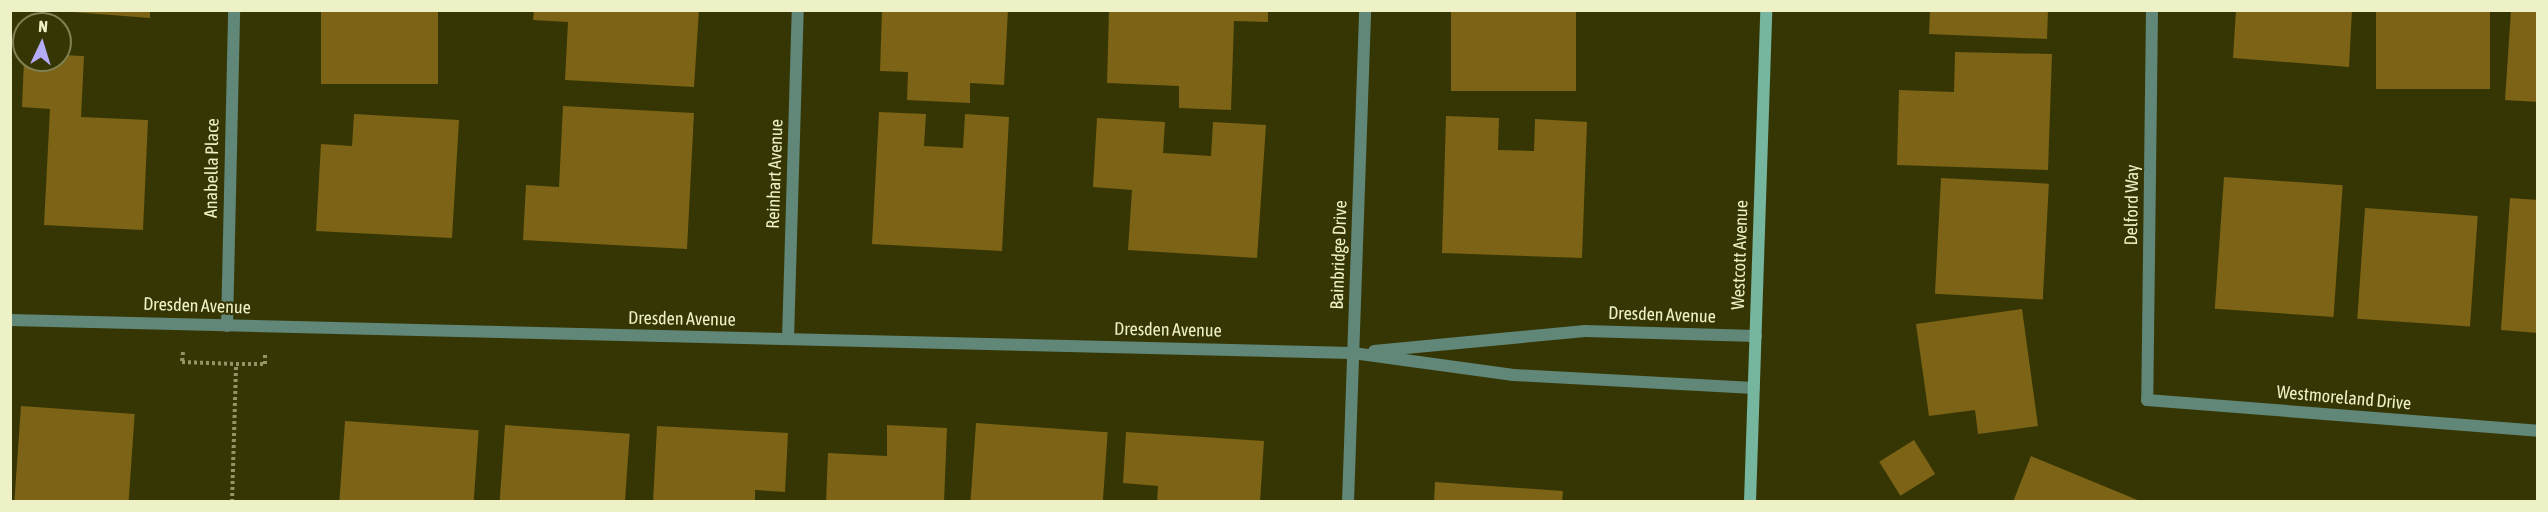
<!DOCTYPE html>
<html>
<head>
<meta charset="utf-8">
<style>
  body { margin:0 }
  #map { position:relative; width:2548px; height:512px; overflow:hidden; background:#363605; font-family:"Asap Condensed",sans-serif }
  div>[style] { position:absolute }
  .building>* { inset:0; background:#7c6315; transform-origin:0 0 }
  .path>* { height:4px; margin-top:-2px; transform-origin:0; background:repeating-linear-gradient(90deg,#939467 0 3px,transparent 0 6px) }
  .street>* { height:12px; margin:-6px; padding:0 6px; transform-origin:6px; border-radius:6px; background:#608778 }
  .secondary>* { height:12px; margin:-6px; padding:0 6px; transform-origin:6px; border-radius:6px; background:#76b69e }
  span { translate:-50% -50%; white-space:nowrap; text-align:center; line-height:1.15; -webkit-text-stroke:4.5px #363605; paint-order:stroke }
  .street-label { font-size:18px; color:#eef0c6 }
  .frame { position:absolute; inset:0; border:12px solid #eef0c6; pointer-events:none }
  .north { position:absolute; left:12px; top:12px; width:60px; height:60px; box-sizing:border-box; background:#363605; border:2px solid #808052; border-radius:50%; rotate:4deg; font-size:16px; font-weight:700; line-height:24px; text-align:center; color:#eef0c6 }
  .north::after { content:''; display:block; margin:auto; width:21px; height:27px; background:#b5acf8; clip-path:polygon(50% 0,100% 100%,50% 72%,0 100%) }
</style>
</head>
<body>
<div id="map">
  <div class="building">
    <div style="clip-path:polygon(46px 10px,150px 10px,150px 18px)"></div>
    <div style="left:321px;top:10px;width:117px;height:74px"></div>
    <div style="clip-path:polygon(534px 10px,699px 10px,694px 87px,565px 80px,568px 22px,533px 20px)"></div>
    <div style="clip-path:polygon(882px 10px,1008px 10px,1004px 85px,970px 83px,970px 103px,907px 100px,908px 72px,880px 71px)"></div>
    <div style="clip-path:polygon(1109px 10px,1268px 10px,1268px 22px,1234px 21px,1231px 110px,1179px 108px,1179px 86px,1107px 83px)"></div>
    <div style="left:1451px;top:10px;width:125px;height:81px"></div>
    <div style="clip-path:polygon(1930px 10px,2048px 10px,2047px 39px,1929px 34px)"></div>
    <div style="clip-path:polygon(2236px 10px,2352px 10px,2349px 67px,2233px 58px)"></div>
    <div style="left:2376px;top:10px;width:114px;height:79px"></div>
    <div style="clip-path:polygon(2511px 10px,2538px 10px,2538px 102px,2505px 100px)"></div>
    <div style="clip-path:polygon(1955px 52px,2052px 54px,2048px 170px,1897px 165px,1899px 90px,1954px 92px)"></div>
    <div style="clip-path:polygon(60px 55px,84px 56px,81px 117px,148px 120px,143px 230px,44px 225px,50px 109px,22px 107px,24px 60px,60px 60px)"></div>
    <div style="clip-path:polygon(563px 106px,694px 113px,687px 249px,523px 240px,526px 185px,559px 187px)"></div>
    <div style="clip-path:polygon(879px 112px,926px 114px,924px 146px,963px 148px,965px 114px,1009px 117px,1002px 251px,872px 244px)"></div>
    <div style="clip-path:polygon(354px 114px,459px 120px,452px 238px,316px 231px,321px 144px,352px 146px)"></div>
    <div style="clip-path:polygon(1446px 116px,1499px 118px,1498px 150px,1534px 151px,1535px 119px,1587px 122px,1582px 258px,1442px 253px)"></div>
    <div style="clip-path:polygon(1097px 118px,1165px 122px,1163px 153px,1211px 156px,1213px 122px,1266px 125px,1257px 258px,1128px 250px,1132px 190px,1093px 187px)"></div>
    <div style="left:2224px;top:177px;width:119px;height:132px;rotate:4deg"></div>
    <div style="left:1941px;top:178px;width:108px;height:116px;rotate:3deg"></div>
    <div style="clip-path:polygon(2510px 198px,2538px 200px,2538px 333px,2501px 330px)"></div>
    <div style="left:2365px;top:208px;width:113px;height:111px;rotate:4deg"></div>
    <div style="clip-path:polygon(2022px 309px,2038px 426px,1978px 434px,1975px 410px,1929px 416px,1916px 324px)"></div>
    <div style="left:21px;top:406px;width:114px;height:96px;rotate:4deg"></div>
    <div style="left:345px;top:421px;width:134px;height:81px;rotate:4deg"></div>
    <div style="left:976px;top:423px;width:132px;height:79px;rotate:4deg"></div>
    <div style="left:505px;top:425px;width:125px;height:77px;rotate:4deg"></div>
    <div style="clip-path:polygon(887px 425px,947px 428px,944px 502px,826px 502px,828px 453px,887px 456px)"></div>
    <div style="clip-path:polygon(657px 426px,788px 433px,785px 492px,755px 490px,755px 502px,653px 502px)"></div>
    <div style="clip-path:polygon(1126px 432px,1264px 441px,1260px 502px,1157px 502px,1158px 486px,1123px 483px)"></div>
    <div style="left:1914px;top:440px;width:40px;height:41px;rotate:58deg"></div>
    <div style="clip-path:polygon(2031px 456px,2140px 501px,2140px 502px,2013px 502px)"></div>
    <div style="clip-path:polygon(1435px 482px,1563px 491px,1562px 502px,1434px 502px)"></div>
  </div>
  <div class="path">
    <div style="left:183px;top:352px;width:10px;rotate:96deg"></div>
    <div style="left:182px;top:362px;width:54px;rotate:2.1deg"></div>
    <div style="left:236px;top:364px;width:29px"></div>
    <div style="left:265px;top:364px;width:10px;rotate:-90deg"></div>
    <div style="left:232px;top:502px;width:138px;rotate:-88.3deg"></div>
  </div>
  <div class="street">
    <div style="left:2152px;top:10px;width:390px;rotate:90.7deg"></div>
    <div style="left:2147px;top:400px;width:392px;rotate:4.5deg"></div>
    <div style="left:10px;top:320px;width:1343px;rotate:1.41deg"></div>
    <div style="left:1353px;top:353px;width:162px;rotate:7.8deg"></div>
    <div style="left:1514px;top:375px;width:240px;rotate:3.1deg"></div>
    <div style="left:227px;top:326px;width:316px;rotate:-88.7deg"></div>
    <div style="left:788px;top:339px;width:329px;rotate:-88.3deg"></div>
    <div style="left:1374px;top:351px;width:212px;rotate:-5.4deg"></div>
    <div style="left:1585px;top:331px;width:171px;rotate:1.7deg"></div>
    <div style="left:1348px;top:502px;width:492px;rotate:-88deg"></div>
  </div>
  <div class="secondary">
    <div style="left:1750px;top:502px;width:492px;rotate:-88.1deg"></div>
  </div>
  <div class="street-label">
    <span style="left:212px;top:168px;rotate:-89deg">Anabella Place</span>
    <span style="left:775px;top:174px;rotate:-88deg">Reinhart Avenue</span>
    <span style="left:2132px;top:205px;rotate:-89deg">Delford Way</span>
    <span style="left:1339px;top:255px;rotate:-88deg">Bainbridge Drive</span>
    <span style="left:1740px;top:255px;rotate:-88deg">Westcott Avenue</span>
    <span style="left:197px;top:306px;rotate:2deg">Dresden Avenue</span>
    <span style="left:1662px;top:315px;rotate:2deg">Dresden Avenue</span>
    <span style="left:682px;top:319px;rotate:1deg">Dresden Avenue</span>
    <span style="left:1168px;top:330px;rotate:1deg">Dresden Avenue</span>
    <span style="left:2344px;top:398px;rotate:5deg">Westmoreland Drive</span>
  </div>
  <div class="frame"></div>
  <div class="north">N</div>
</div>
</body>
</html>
